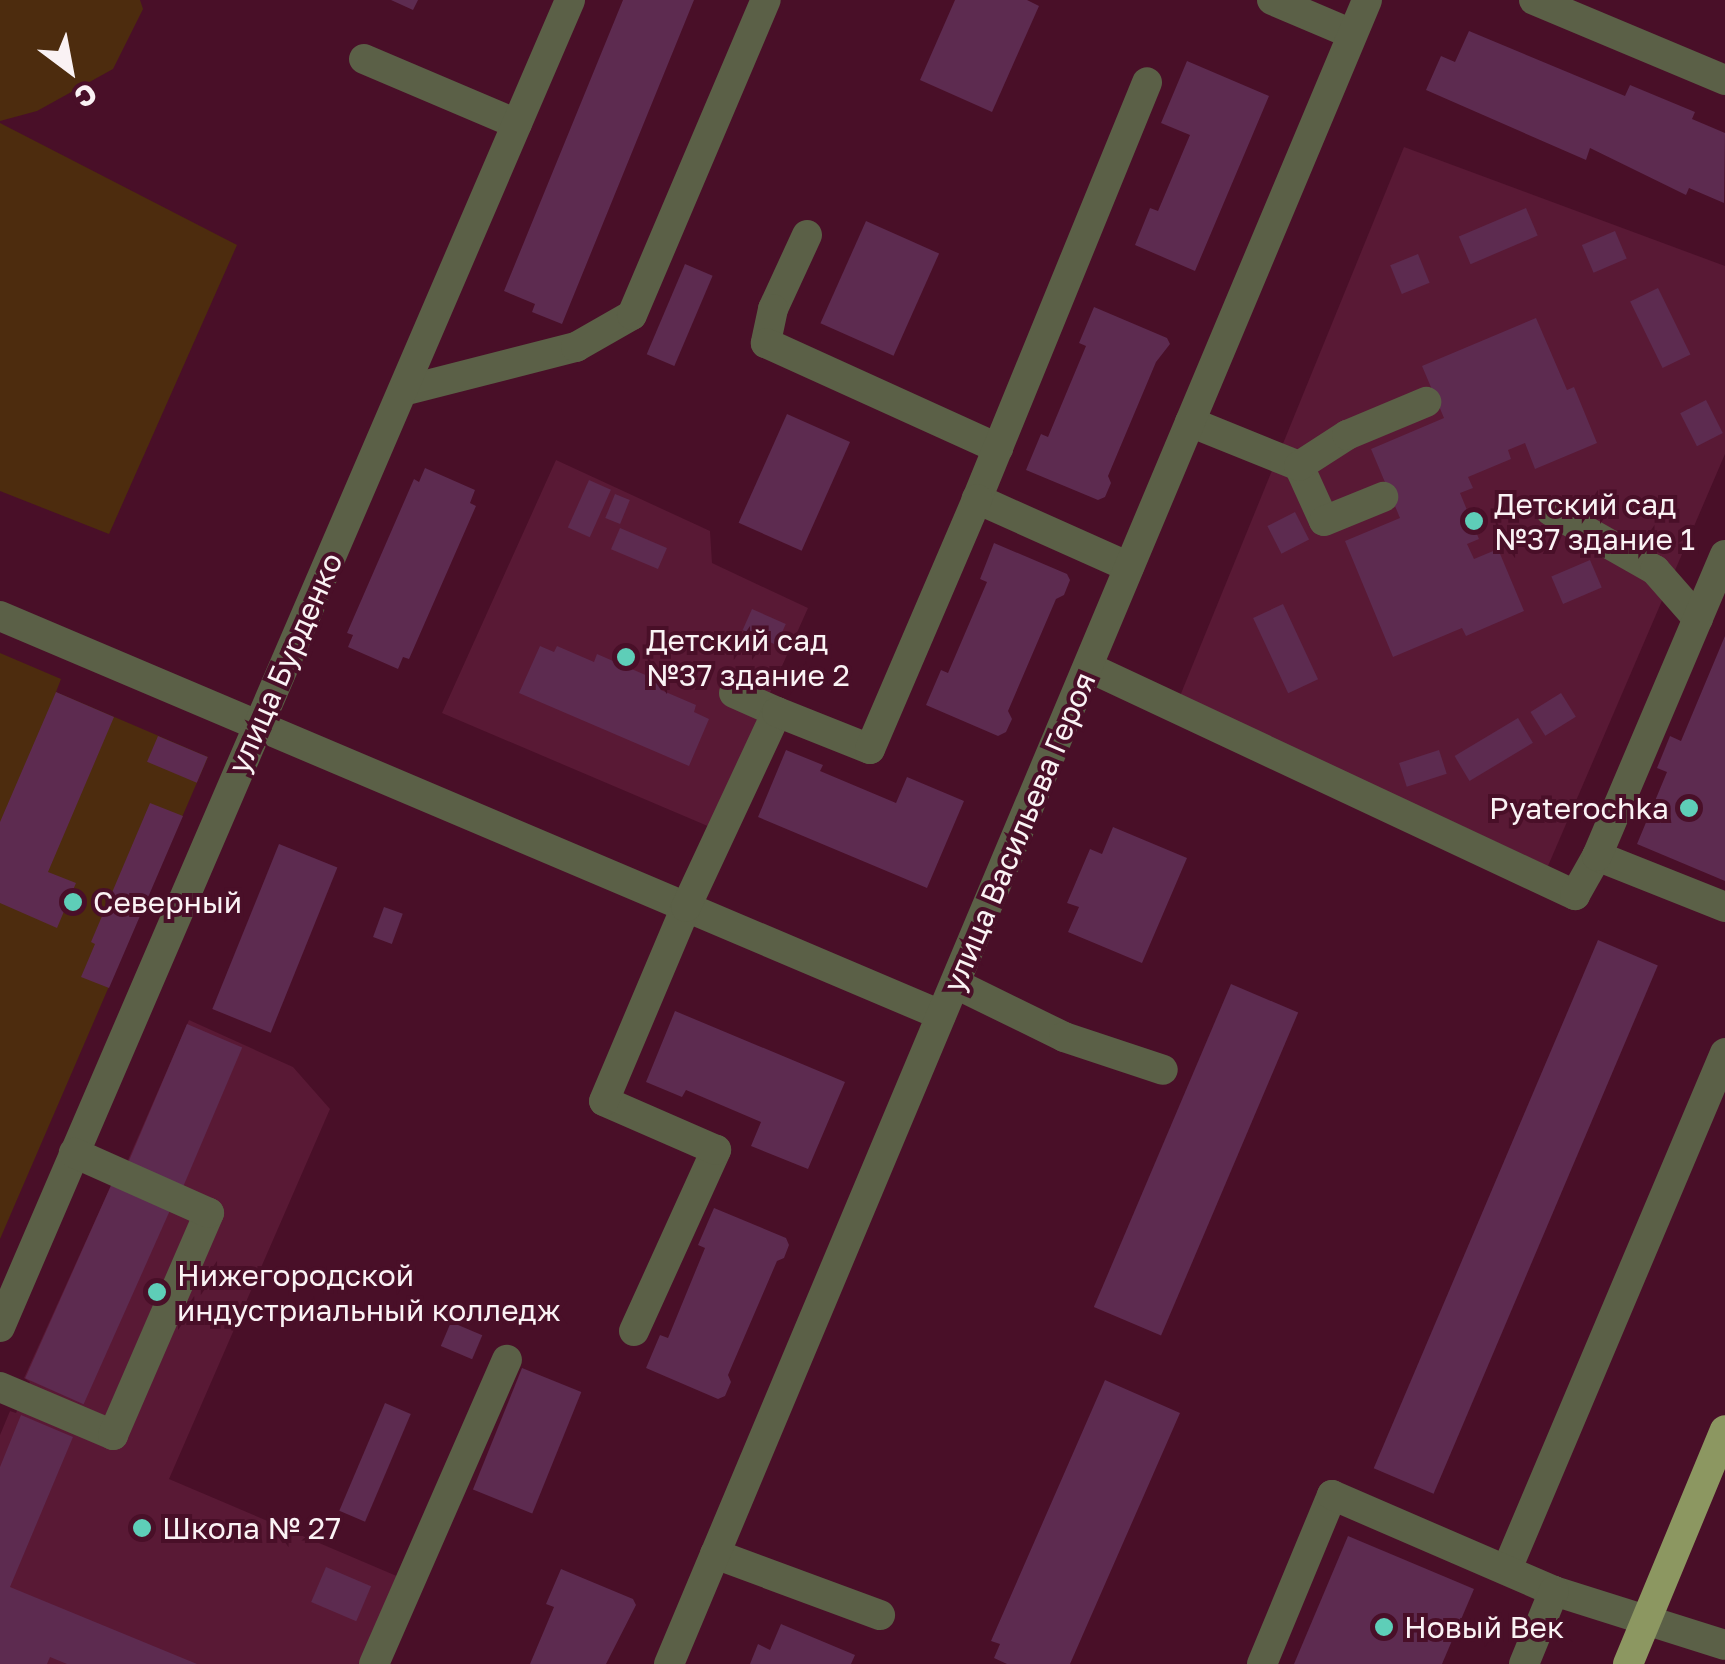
<!DOCTYPE html>
<html>
<head>
<meta charset="utf-8">
<style>
  body { margin:0 }
  #map { position:relative; width:1725px; height:1664px; overflow:hidden; background:#490f28; font-family:"Golos Text",sans-serif }
  div>[style] { position:absolute }
  .built>* { inset:0; background:#591935 }
  .green>* { inset:0; background:#4d2c0e }
  .building>* { inset:0; background:#5d2b50; transform-origin:0 0 }
  .minor>* { height:30px; margin:-15px; padding:0 15px; transform-origin:15px; border-radius:15px; background:#5b6047 }
  .major>* { height:30px; margin:-15px; padding:0 15px; transform-origin:15px; border-radius:15px; background:#8c9761 }
  .dots>* { width:28px; height:28px; translate:-50% -50%; box-sizing:border-box; border:5px solid #490f28; border-radius:50% }
  span { translate:-50% -50%; white-space:nowrap; text-align:center; line-height:1.15; -webkit-text-stroke:8px #490f28; paint-order:stroke }
  .poi-label { font-size:30px; color:#faf2f4 }
  .left { translate:0 -50%; text-align:left }
  .right { translate:-100% -50%; text-align:right }
  .street-label { font-size:30px; color:#faf2f4 }
  .north { position:absolute; left:20px; top:20px; width:100px; height:100px; -webkit-text-stroke:8px #490f28; paint-order:stroke; rotate:148deg; font-size:28px; font-weight:700; line-height:40px; text-align:center; color:#faf2f4 }
  .north::after { content:''; display:block; margin:auto; width:35px; height:45px; background:#faf2f4; clip-path:polygon(50% 0,100% 100%,50% 72%,0 100%) }
</style>
</head>
<body>
<div id="map">
  <div class="built">
    <div style="clip-path:polygon(1404px 147px,1725px 266px,1725px 454px,1548px 866px,1180px 696px)"></div>
    <div style="clip-path:polygon(556px 460px,710px 531px,712px 563px,808px 608px,710px 827px,442px 713px)"></div>
    <div style="clip-path:polygon(189px 1020px,293px 1067px,330px 1109px,169px 1479px,399px 1577px,362px 1664px,0 1664px,0 1435px,10px 1411px,16px 1413px,30px 1382px,24px 1378px,113px 1181px,118px 1183px)"></div>
  </div>
  <div class="green">
    <div style="clip-path:polygon(0 0,140px 0,143px 9px,113px 69px,37px 111px,0 121px)"></div>
    <div style="clip-path:polygon(0 123px,237px 245px,109px 534px,0 491px)"></div>
    <div style="clip-path:polygon(0 653px,61px 679px,56px 692px,208px 757px,0 1239px)"></div>
  </div>
  <div class="building">
    <div style="clip-path:polygon(391px 0,418px 0,413px 10px)"></div>
    <div style="clip-path:polygon(623px 0,694px 0,562px 324px,532px 312px,535px 304px,504px 291px)"></div>
    <div style="clip-path:polygon(955px 0,1027px 0,1039px 6px,992px 112px,920px 80px)"></div>
    <div style="clip-path:polygon(1469px 31px,1625px 96px,1630px 85px,1695px 112px,1692px 119px,1725px 133px,1724px 203px,1689px 188px,1686px 195px,1590px 148px,1586px 160px,1426px 90px,1441px 56px,1455px 62px)"></div>
    <div style="clip-path:polygon(1187px 61px,1269px 96px,1195px 271px,1135px 245px,1150px 208px,1158px 211px,1190px 135px,1161px 123px)"></div>
    <div style="left:1526px;top:208px;width:30px;height:73px;rotate:67deg"></div>
    <div style="left:866px;top:221px;width:80px;height:112px;rotate:24deg"></div>
    <div style="left:1615px;top:231px;width:30px;height:36px;rotate:67deg"></div>
    <div style="left:1418px;top:254px;width:31px;height:30px;rotate:68deg"></div>
    <div style="left:685px;top:264px;width:30px;height:98px;rotate:23deg"></div>
    <div style="left:1658px;top:288px;width:74px;height:31px;rotate:64deg"></div>
    <div style="clip-path:polygon(1094px 307px,1167px 338px,1170px 344px,1156px 362px,1108px 476px,1111px 483px,1105px 497px,1098px 500px,1026px 470px,1041px 434px,1048px 437px,1086px 346px,1079px 343px)"></div>
    <div style="clip-path:polygon(1536px 318px,1567px 390px,1574px 387px,1597px 443px,1535px 469px,1525px 443px,1508px 450px,1511px 459px,1468px 477px,1473px 488px,1460px 493px,1479px 539px,1467px 544px,1474px 559px,1498px 549px,1524px 611px,1466px 636px,1462px 628px,1393px 657px,1345px 541px,1400px 518px,1371px 449px,1444px 418px,1422px 366px)"></div>
    <div style="left:1706px;top:400px;width:37px;height:29px;rotate:63deg"></div>
    <div style="left:787px;top:414px;width:69px;height:119px;rotate:24deg"></div>
    <div style="clip-path:polygon(425px 468px,475px 490px,470px 503px,476px 506px,409px 659px,403px 657px,398px 669px,348px 647px,353px 635px,347px 633px,414px 479px,419px 482px)"></div>
    <div style="left:589px;top:480px;width:24px;height:52px;rotate:24deg"></div>
    <div style="left:615px;top:494px;width:16px;height:26px;rotate:22deg"></div>
    <div style="left:1295px;top:512px;width:31px;height:31px;rotate:63deg"></div>
    <div style="left:620px;top:528px;width:51px;height:23px;rotate:23deg"></div>
    <div style="clip-path:polygon(994px 543px,1067px 574px,1070px 580px,1064px 595px,1056px 599px,1008px 711px,1012px 719px,1006px 732px,998px 736px,926px 705px,941px 670px,948px 673px,987px 582px,980px 579px)"></div>
    <div style="left:1590px;top:560px;width:30px;height:42px;rotate:67deg"></div>
    <div style="left:1283px;top:604px;width:83px;height:33px;rotate:65deg"></div>
    <div style="left:752px;top:609px;width:37px;height:23px;rotate:24deg"></div>
    <div style="clip-path:polygon(1725px 636px,1725px 881px,1637px 844px,1667px 772px,1657px 768px,1670px 736px,1681px 741px)"></div>
    <div style="clip-path:polygon(540px 646px,554px 652px,557px 646px,594px 662px,597px 654px,664px 683px,661px 690px,696px 705px,694px 712px,709px 719px,689px 766px,519px 693px)"></div>
    <div style="clip-path:polygon(56px 692px,114px 717px,48px 872px,76px 883px,57px 928px,0 903px,0 822px)"></div>
    <div style="left:1561px;top:693px;width:28px;height:36px;rotate:58deg"></div>
    <div style="left:1518px;top:718px;width:29px;height:74px;rotate:59deg"></div>
    <div style="left:158px;top:736px;width:54px;height:28px;rotate:23deg"></div>
    <div style="clip-path:polygon(786px 750px,823px 765px,820px 771px,896px 803px,907px 777px,964px 801px,927px 888px,758px 817px)"></div>
    <div style="left:1439px;top:750px;width:25px;height:42px;rotate:72deg"></div>
    <div style="clip-path:polygon(150px 803px,183px 816px,109px 988px,81px 977px,95px 944px,91px 942px)"></div>
    <div style="clip-path:polygon(1113px 827px,1187px 858px,1142px 963px,1068px 932px,1079px 907px,1067px 903px,1090px 849px,1102px 854px)"></div>
    <div style="left:279px;top:844px;width:63px;height:178px;rotate:22deg"></div>
    <div style="left:384px;top:907px;width:20px;height:32px;rotate:20deg"></div>
    <div style="left:1598px;top:940px;width:65px;height:574px;rotate:23deg"></div>
    <div style="left:1231px;top:984px;width:73px;height:351px;rotate:23deg"></div>
    <div style="clip-path:polygon(675px 1011px,845px 1082px,808px 1169px,751px 1146px,761px 1122px,686px 1090px,682px 1097px,646px 1082px)"></div>
    <div style="left:187px;top:1024px;width:60px;height:154px;rotate:23deg"></div>
    <div style="left:113px;top:1181px;width:64px;height:216px;rotate:24deg"></div>
    <div style="clip-path:polygon(714px 1208px,786px 1238px,789px 1245px,784px 1258px,777px 1261px,728px 1375px,731px 1382px,725px 1396px,718px 1399px,646px 1368px,660px 1335px,668px 1338px,705px 1248px,698px 1245px)"></div>
    <div style="left:451px;top:1322px;width:34px;height:26px;rotate:23deg"></div>
    <div style="left:522px;top:1368px;width:64px;height:131px;rotate:22deg"></div>
    <div style="clip-path:polygon(1105px 1380px,1180px 1413px,1070px 1664px,1007px 1664px,994px 1658px,1000px 1644px,991px 1641px)"></div>
    <div style="left:385px;top:1403px;width:28px;height:117px;rotate:23deg"></div>
    <div style="clip-path:polygon(21px 1415px,73px 1437px,10px 1587px,197px 1664px,67px 1664px,50px 1657px,47px 1664px,0 1664px,0 1467px)"></div>
    <div style="clip-path:polygon(1348px 1536px,1474px 1589px,1442px 1664px,1294px 1664px)"></div>
    <div style="left:326px;top:1567px;width:49px;height:38px;rotate:23deg"></div>
    <div style="clip-path:polygon(561px 1569px,633px 1599px,636px 1605px,606px 1664px,530px 1664px,554px 1607px,546px 1604px)"></div>
    <div style="clip-path:polygon(781px 1624px,855px 1655px,851px 1664px,750px 1664px,758px 1644px,770px 1650px)"></div>
  </div>
  <div class="minor">
    <div style="left:1272px;top:0;width:87px;rotate:23deg"></div>
    <div style="left:1534px;top:0;width:207px;rotate:22.7deg"></div>
    <div style="left:364px;top:59px;width:166px;rotate:23deg"></div>
    <div style="left:807px;top:235px;width:81px;rotate:114.7deg"></div>
    <div style="left:773px;top:309px;width:35px;rotate:102deg"></div>
    <div style="left:766px;top:343px;width:255px;rotate:24.4deg"></div>
    <div style="left:403px;top:391px;width:179px;rotate:-14.3deg"></div>
    <div style="left:576px;top:347px;width:64px;rotate:-29.7deg"></div>
    <div style="left:632px;top:315px;width:342px;rotate:-67deg"></div>
    <div style="left:1190px;top:422px;width:118px;rotate:22deg"></div>
    <div style="left:1299px;top:466px;width:60px;rotate:65.6deg"></div>
    <div style="left:1324px;top:521px;width:64px;rotate:-22.1deg"></div>
    <div style="left:1299px;top:466px;width:57px;rotate:-32.9deg"></div>
    <div style="left:1347px;top:435px;width:86px;rotate:-22.7deg"></div>
    <div style="left:1551px;top:511px;width:120px;rotate:29.6deg"></div>
    <div style="left:1655px;top:570px;width:65px;rotate:48.7deg"></div>
    <div style="left:1129px;top:567px;width:167px;rotate:-155.9deg"></div>
    <div style="left:977px;top:499px;width:450px;rotate:-67.8deg"></div>
    <div style="left:0;top:616px;width:1022px;rotate:22.98deg"></div>
    <div style="left:1088px;top:667px;width:538px;rotate:25.09deg"></div>
    <div style="left:1575px;top:895px;width:45px;rotate:-60.6deg"></div>
    <div style="left:1597px;top:856px;width:138px;rotate:21.7deg"></div>
    <div style="left:734px;top:693px;width:47px;rotate:23.8deg"></div>
    <div style="left:1597px;top:856px;width:327px;rotate:-67deg"></div>
    <div style="left:956px;top:984px;width:120px;rotate:26.1deg"></div>
    <div style="left:1064px;top:1037px;width:104px;rotate:18.4deg"></div>
    <div style="left:0;top:1327px;width:1444px;rotate:-66.75deg"></div>
    <div style="left:634px;top:1331px;width:199px;rotate:-65.6deg"></div>
    <div style="left:716px;top:1150px;width:122px;rotate:-156.4deg"></div>
    <div style="left:604px;top:1101px;width:211px;rotate:-67.1deg"></div>
    <div style="left:686px;top:907px;width:215px;rotate:-65deg"></div>
    <div style="left:777px;top:712px;width:100px;rotate:21.7deg"></div>
    <div style="left:870px;top:749px;width:272px;rotate:-66.8deg"></div>
    <div style="left:0;top:1387px;width:123px;rotate:23deg"></div>
    <div style="left:113px;top:1435px;width:242px;rotate:-66.6deg"></div>
    <div style="left:209px;top:1213px;width:148px;rotate:-156deg"></div>
    <div style="left:715px;top:1554px;width:176px;rotate:20.3deg"></div>
    <div style="left:1507px;top:1569px;width:560px;rotate:-67.1deg"></div>
    <div style="left:374px;top:1664px;width:332px;rotate:-66.4deg"></div>
    <div style="left:669px;top:1664px;width:1804px;rotate:-67.24deg"></div>
    <div style="left:1262px;top:1664px;width:183px;rotate:-67.5deg"></div>
    <div style="left:1332px;top:1495px;width:242px;rotate:23.4deg"></div>
    <div style="left:1554px;top:1591px;width:179px;rotate:17.5deg"></div>
    <div style="left:1524px;top:1664px;width:79px;rotate:-67.7deg"></div>
  </div>
  <div class="major">
    <div style="left:1628px;top:1664px;width:253px;rotate:-67.5deg"></div>
  </div>
  <div class="dots">
    <div style="left:1474px;top:521px;background:#5eceb8"></div>
    <div style="left:626px;top:657px;background:#5eceb8"></div>
    <div style="left:1689px;top:808px;background:#5eceb8"></div>
    <div style="left:73px;top:902px;background:#5eceb8"></div>
    <div style="left:157px;top:1292px;background:#5eceb8"></div>
    <div style="left:142px;top:1528px;background:#5eceb8"></div>
    <div style="left:1384px;top:1627px;background:#5eceb8"></div>
  </div>
  <div class="poi-label">
    <span class="left" style="left:1494px;top:521px">Детский сад<br>№37 здание 1</span>
    <span class="left" style="left:646px;top:657px">Детский сад<br>№37 здание 2</span>
    <span class="right" style="left:1669px;top:808px">Pyaterochka</span>
    <span class="left" style="left:93px;top:902px">Северный</span>
    <span class="left" style="left:177px;top:1292px">Нижегородской<br>индустриальный колледж</span>
    <span class="left" style="left:162px;top:1528px">Школа № 27</span>
    <span class="left" style="left:1404px;top:1627px">Новый Век</span>
  </div>
  <div class="street-label">
    <span style="left:285px;top:663px;rotate:-66deg">улица Бурденко</span>
    <span style="left:1019px;top:832px;rotate:-67deg">улица Васильева Героя</span>
  </div>
  <div class="north">С</div>
</div>
</body>
</html>
